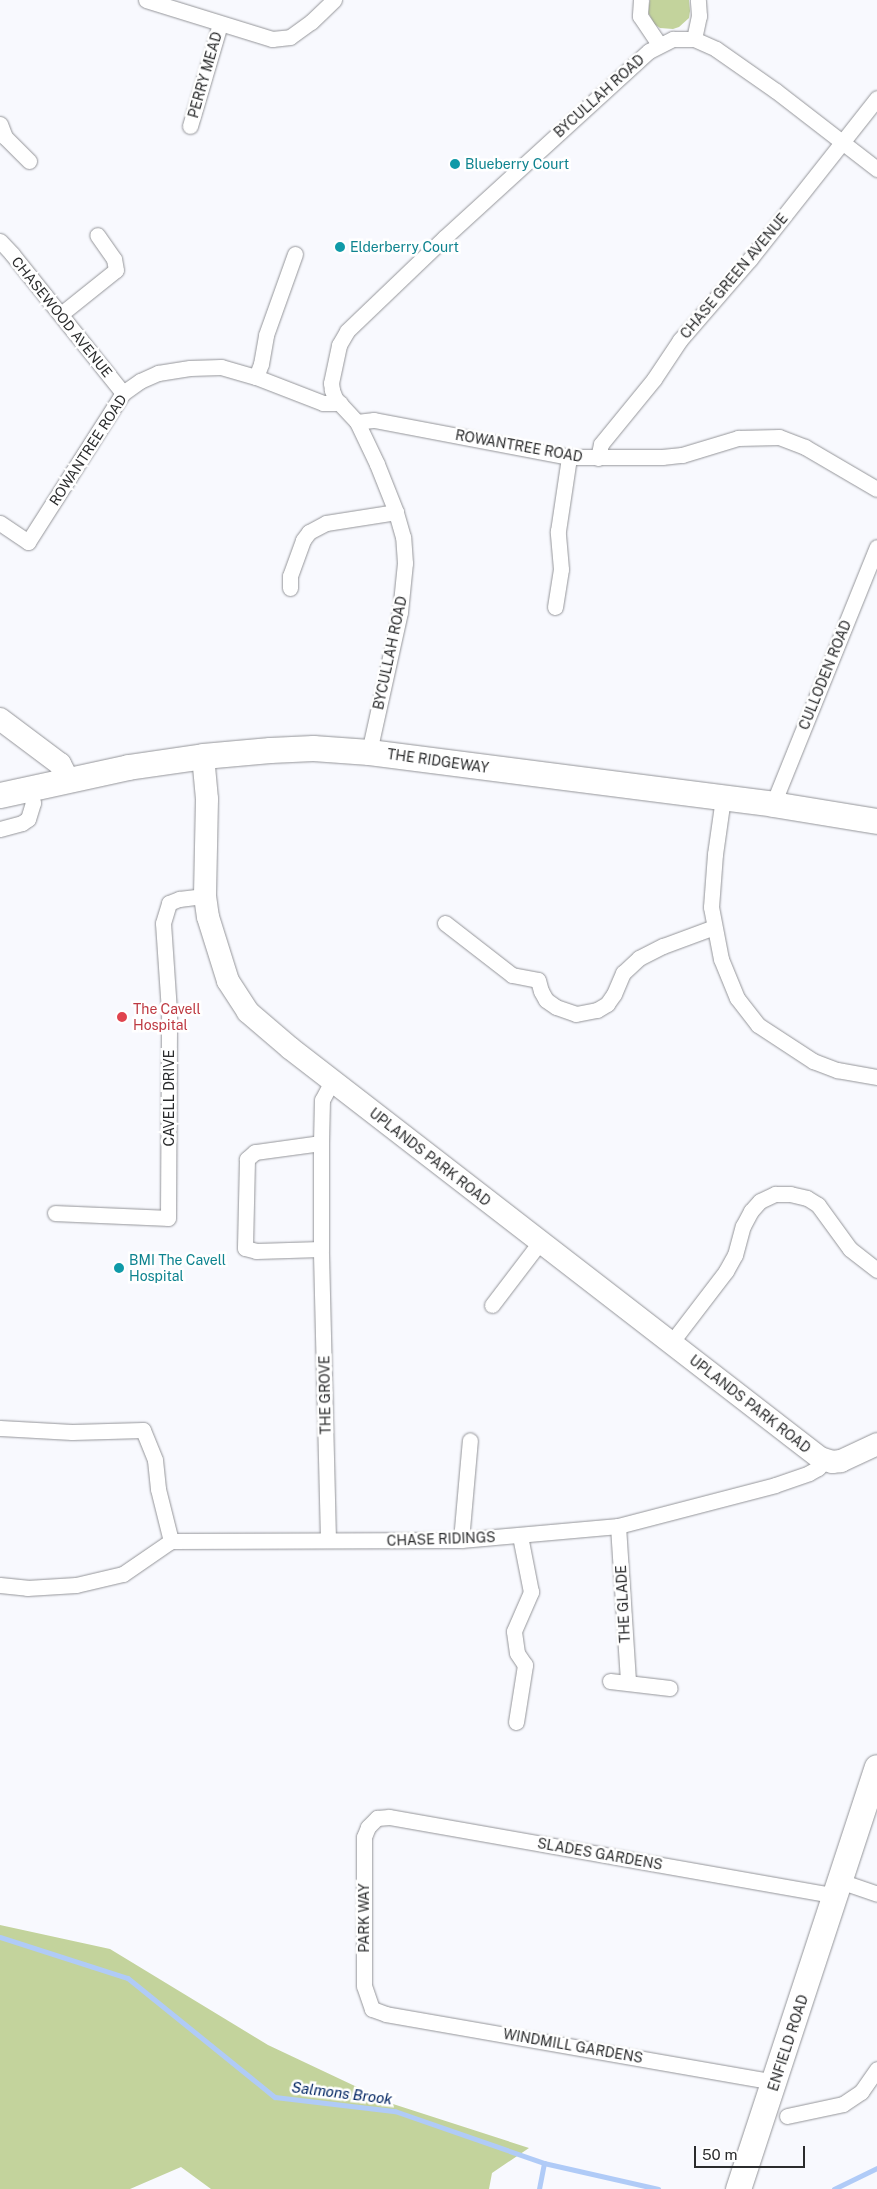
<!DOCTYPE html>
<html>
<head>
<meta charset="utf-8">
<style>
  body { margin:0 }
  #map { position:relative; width:877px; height:2189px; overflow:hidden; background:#f8f9fe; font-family:"Public Sans",sans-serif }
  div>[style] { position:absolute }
  .green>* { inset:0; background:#c3d39c }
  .stream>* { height:4.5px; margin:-2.25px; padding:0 2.25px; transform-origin:2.25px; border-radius:2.25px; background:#b0cbf7 }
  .roads { filter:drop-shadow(0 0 1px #949599) drop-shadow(0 0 1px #949599) }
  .street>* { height:15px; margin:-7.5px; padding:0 7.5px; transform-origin:7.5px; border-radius:7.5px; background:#fff }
  .secondary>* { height:22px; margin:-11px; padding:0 11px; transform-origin:11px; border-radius:11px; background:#fff }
  .primary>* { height:25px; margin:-12.5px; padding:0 12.5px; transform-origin:12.5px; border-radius:12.5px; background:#fff }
  .dots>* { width:14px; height:14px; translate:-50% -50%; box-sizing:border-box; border:2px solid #fff; border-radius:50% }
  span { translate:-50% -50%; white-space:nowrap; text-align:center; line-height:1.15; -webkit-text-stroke:5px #fff; paint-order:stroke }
  .street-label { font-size:14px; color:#2b2c2d }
  .culture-label { font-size:14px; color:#0d838f }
  .left { translate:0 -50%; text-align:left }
  .health-label { font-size:14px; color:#be3a42 }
  .water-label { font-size:15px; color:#032663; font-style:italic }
  .scale { position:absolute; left:694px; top:2146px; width:111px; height:22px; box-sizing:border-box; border:2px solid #2b2c2d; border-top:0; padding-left:6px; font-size:15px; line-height:18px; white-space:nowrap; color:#2b2c2d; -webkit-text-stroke:4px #fff; paint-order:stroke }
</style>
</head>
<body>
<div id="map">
  <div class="green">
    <div style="clip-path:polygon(650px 0,689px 0,690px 11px,689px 18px,679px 27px,673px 29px,660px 28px,654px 24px,648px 12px)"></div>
    <div style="clip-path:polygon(0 1925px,110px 1949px,268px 2045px,393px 2104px,529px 2148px,492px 2173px,489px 2189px,211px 2189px,181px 2167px,130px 2189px,0 2189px)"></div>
  </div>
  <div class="stream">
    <div style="left:0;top:1937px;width:134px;rotate:17.8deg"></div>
    <div style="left:128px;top:1978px;width:189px;rotate:39deg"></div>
    <div style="left:275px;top:2097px;width:121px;rotate:6.7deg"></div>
    <div style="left:395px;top:2111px;width:158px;rotate:19.2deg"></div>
    <div style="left:544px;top:2163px;width:117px;rotate:12.8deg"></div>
    <div style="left:539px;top:2189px;width:26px;rotate:-79deg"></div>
    <div style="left:834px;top:2189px;width:48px;rotate:-26deg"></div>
  </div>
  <div class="roads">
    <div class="street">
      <div style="left:146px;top:0;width:132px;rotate:17.2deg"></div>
      <div style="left:272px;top:39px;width:18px;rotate:-6deg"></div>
      <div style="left:290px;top:37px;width:26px;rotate:-36deg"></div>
      <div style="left:311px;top:22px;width:32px;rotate:-44deg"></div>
      <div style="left:641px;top:0;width:16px;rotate:94deg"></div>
      <div style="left:640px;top:16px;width:34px;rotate:56deg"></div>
      <div style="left:694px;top:39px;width:24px;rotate:-78deg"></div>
      <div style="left:699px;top:16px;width:16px;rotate:-94deg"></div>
      <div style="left:0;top:124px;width:14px;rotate:69deg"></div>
      <div style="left:5px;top:137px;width:34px;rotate:45deg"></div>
      <div style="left:190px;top:126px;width:106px;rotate:-73.6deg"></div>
      <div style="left:0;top:241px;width:18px;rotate:47deg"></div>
      <div style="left:12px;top:254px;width:178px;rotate:51.4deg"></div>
      <div style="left:61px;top:314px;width:70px;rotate:-38.7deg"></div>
      <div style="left:116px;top:270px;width:11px;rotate:-100deg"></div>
      <div style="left:114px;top:259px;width:29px;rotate:-125deg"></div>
      <div style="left:256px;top:377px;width:14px;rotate:-69deg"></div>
      <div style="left:261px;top:364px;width:29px;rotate:-80deg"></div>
      <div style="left:266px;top:335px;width:86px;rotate:-70.3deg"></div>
      <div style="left:357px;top:422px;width:17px;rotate:-7deg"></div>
      <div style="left:374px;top:420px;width:198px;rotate:10.7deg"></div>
      <div style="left:569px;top:457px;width:93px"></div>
      <div style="left:662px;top:457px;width:20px;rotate:-6deg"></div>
      <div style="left:682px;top:455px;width:59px;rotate:-16.9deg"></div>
      <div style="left:738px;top:438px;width:41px;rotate:-1.4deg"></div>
      <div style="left:779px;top:437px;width:28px;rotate:21deg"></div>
      <div style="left:805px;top:447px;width:83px;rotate:30.3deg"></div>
      <div style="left:598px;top:458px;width:14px;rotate:-78deg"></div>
      <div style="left:601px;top:444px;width:84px;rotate:-50.8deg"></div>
      <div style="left:654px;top:379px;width:47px;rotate:-56.3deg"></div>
      <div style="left:680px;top:340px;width:107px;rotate:-49.2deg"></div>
      <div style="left:750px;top:259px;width:205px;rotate:-51.7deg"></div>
      <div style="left:0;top:523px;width:34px;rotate:34deg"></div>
      <div style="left:28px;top:542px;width:177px;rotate:-57.5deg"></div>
      <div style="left:123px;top:393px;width:21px;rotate:-35deg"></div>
      <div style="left:140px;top:381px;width:20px;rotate:-24deg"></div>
      <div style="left:158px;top:373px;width:32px;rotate:-9deg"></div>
      <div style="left:190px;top:368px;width:31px;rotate:-2deg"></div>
      <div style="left:221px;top:367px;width:36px;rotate:16deg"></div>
      <div style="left:256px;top:377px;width:72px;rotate:21.2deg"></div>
      <div style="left:323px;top:403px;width:17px"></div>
      <div style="left:290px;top:588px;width:12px;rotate:-90deg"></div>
      <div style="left:290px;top:576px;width:38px;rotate:-70deg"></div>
      <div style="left:303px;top:540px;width:10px;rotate:-53deg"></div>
      <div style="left:309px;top:532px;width:19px;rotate:-28deg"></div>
      <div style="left:326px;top:523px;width:71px;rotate:-8.9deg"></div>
      <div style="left:555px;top:607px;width:38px;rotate:-81deg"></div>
      <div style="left:561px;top:569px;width:38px;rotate:-95deg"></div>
      <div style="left:558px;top:531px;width:75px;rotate:-81.5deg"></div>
      <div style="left:369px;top:752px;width:143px;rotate:-77.5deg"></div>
      <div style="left:400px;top:612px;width:49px;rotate:-84.2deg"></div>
      <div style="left:405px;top:563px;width:26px;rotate:-94deg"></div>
      <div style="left:403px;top:537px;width:26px;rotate:-106deg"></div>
      <div style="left:396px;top:512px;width:52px;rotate:-111.6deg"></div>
      <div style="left:377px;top:464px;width:47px;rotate:-115.5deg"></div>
      <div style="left:357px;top:422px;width:33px;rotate:-133deg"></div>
      <div style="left:335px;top:398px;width:9px;rotate:-111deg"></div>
      <div style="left:332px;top:390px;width:7px;rotate:-98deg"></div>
      <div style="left:331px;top:383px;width:39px;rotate:-78deg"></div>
      <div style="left:339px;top:345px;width:16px;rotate:-60deg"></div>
      <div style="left:347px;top:331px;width:134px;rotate:-43.8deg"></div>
      <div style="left:444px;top:238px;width:277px;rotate:-42.4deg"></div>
      <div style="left:649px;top:51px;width:27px;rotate:-27deg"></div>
      <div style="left:673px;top:39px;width:21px"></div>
      <div style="left:694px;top:39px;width:24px;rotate:24deg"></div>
      <div style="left:716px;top:49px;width:73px;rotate:35deg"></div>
      <div style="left:776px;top:91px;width:128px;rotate:37.7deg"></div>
      <div style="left:723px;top:798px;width:57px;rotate:98.1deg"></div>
      <div style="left:715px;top:854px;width:53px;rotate:94.3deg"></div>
      <div style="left:711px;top:907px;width:53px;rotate:79.1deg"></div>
      <div style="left:721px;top:959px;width:42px;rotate:67.7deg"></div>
      <div style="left:737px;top:998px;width:34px;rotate:52deg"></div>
      <div style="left:758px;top:1025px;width:66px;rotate:33.2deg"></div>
      <div style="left:813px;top:1061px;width:26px;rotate:21deg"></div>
      <div style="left:837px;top:1070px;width:41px;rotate:9.9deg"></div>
      <div style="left:773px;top:804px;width:277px;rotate:-68deg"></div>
      <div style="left:0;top:829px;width:23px;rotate:-15deg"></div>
      <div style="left:22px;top:823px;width:7px;rotate:-34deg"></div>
      <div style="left:28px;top:819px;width:17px;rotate:-73deg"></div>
      <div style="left:33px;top:803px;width:16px;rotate:-105deg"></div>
      <div style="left:445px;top:923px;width:85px;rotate:37.8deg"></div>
      <div style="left:512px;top:975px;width:26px;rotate:11deg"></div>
      <div style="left:538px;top:980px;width:11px;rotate:75deg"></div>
      <div style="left:541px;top:991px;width:10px;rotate:61deg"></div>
      <div style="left:546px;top:1000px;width:12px;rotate:35deg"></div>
      <div style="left:556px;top:1007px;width:21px;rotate:19deg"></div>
      <div style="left:576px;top:1014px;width:21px;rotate:-11deg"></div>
      <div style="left:597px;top:1010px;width:12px;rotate:-31deg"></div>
      <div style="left:607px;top:1004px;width:12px;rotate:-55deg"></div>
      <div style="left:614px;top:994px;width:23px;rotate:-67deg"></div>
      <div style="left:623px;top:973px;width:22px;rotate:-43deg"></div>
      <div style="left:639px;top:958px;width:27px;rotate:-27deg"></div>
      <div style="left:663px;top:946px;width:54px;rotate:-20.4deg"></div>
      <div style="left:321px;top:1143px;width:67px;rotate:172.2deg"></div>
      <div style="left:255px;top:1152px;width:11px;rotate:139deg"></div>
      <div style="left:247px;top:1159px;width:89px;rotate:91.3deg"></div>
      <div style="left:245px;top:1248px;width:11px;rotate:15deg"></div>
      <div style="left:256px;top:1251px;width:65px;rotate:-1.8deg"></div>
      <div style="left:55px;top:1213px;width:113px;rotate:2.5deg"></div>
      <div style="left:168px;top:1218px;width:207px;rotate:-89.7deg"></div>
      <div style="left:169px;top:1011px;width:88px;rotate:-93.9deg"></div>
      <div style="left:163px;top:923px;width:21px;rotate:-73deg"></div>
      <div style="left:169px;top:903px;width:11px;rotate:-22deg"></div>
      <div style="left:179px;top:899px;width:26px;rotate:-7deg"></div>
      <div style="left:492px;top:1305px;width:79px;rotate:-52.7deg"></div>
      <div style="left:671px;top:1343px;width:91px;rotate:-52.6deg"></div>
      <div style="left:726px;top:1271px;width:18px;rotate:-61deg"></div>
      <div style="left:735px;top:1255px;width:30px;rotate:-75deg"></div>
      <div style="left:743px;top:1226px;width:17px;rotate:-62deg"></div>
      <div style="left:751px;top:1211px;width:13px;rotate:-48deg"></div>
      <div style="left:760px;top:1201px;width:17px;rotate:-25deg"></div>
      <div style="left:775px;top:1194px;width:15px"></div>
      <div style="left:790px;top:1194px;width:17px;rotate:13deg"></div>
      <div style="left:807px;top:1198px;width:13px;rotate:32deg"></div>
      <div style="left:818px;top:1205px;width:54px;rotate:54deg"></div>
      <div style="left:850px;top:1249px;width:34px;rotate:38deg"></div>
      <div style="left:0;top:1428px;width:72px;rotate:3.2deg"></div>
      <div style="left:72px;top:1432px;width:71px;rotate:-1.6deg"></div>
      <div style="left:143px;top:1430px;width:32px;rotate:68deg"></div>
      <div style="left:155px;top:1460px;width:29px;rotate:84deg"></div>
      <div style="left:158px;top:1489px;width:54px;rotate:76deg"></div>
      <div style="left:618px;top:1526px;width:156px;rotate:86.3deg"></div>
      <div style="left:328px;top:1540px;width:291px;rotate:-91.4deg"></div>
      <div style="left:321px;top:1249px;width:106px;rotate:-90deg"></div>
      <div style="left:321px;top:1143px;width:43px;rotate:-88.7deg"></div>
      <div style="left:322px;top:1100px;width:21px;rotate:-62deg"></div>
      <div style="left:461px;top:1540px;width:100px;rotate:-84.9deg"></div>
      <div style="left:0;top:1585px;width:27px;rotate:6deg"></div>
      <div style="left:27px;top:1588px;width:49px;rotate:-3.5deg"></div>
      <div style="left:76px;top:1585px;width:48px;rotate:-13.2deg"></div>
      <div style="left:123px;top:1574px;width:58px;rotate:-34.5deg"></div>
      <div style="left:171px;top:1541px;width:290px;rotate:-0.2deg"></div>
      <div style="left:461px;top:1540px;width:158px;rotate:-5.1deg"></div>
      <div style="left:618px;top:1526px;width:162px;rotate:-14.6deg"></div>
      <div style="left:775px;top:1485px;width:36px;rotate:-19deg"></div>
      <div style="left:809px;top:1473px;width:10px;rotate:-29deg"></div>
      <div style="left:818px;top:1468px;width:9px;rotate:-49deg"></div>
      <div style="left:610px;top:1681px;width:60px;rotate:6.7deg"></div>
      <div style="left:516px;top:1722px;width:58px;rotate:-81deg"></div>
      <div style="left:525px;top:1665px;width:14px;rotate:-124deg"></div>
      <div style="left:517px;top:1653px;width:22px;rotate:-98deg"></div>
      <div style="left:514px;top:1631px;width:43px;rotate:-66.4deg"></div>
      <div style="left:531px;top:1592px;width:57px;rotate:-101.1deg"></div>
      <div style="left:840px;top:1881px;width:39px;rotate:19deg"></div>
      <div style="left:775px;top:2082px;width:395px;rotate:-170.1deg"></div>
      <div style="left:386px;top:2014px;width:15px;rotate:-160deg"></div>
      <div style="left:372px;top:2009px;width:24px;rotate:-109deg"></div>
      <div style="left:364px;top:1986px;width:149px;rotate:-90deg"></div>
      <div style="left:364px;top:1837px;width:11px;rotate:-68deg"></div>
      <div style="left:368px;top:1827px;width:13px;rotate:-45deg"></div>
      <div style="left:377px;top:1818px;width:12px;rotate:-5deg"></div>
      <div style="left:389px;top:1817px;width:453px;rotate:10deg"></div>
      <div style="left:787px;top:2116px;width:57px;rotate:-12.1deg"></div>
      <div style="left:843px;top:2104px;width:22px;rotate:-34deg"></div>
      <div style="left:861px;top:2092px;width:28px;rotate:-55deg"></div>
    </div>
    <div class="secondary">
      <div style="left:0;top:719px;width:75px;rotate:36.9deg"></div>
      <div style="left:60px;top:764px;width:18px;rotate:63deg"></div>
      <div style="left:203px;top:756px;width:43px;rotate:84.7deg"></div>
      <div style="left:207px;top:799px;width:97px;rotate:91.2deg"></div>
      <div style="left:205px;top:896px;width:21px;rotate:82deg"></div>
      <div style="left:208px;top:917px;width:67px;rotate:72.6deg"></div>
      <div style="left:228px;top:981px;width:37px;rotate:57deg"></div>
      <div style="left:248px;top:1012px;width:55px;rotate:40.6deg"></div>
      <div style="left:290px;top:1048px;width:670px;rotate:37.72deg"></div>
      <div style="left:820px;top:1458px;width:13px;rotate:18deg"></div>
      <div style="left:832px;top:1462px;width:9px;rotate:-6deg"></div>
      <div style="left:841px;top:1461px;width:40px;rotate:-25deg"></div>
    </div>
    <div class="primary">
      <div style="left:0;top:795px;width:131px;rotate:-12.3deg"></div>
      <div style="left:128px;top:767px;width:76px;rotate:-8.3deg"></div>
      <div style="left:203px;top:756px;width:67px;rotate:-5.1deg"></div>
      <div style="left:270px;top:750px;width:43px;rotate:-2.7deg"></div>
      <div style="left:313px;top:748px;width:56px;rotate:4.1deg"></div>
      <div style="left:369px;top:752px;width:407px;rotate:7.3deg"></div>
      <div style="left:773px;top:804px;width:105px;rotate:9.3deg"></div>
      <div style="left:738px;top:2189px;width:444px;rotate:-71.8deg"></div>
    </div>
  </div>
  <div class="dots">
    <div style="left:455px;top:164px;background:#0f9aa8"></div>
    <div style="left:340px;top:247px;background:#0f9aa8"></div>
    <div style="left:122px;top:1017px;background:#e0444e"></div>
    <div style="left:119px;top:1268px;background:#0f9aa8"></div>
  </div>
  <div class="street-label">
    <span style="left:205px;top:75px;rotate:-74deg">PERRY MEAD</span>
    <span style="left:599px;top:96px;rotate:-42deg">BYCULLAH ROAD</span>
    <span style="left:734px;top:276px;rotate:-50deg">CHASE GREEN AVENUE</span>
    <span style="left:62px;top:317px;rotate:51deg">CHASEWOOD AVENUE</span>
    <span style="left:519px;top:446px;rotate:10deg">ROWANTREE ROAD</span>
    <span style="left:88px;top:450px;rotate:-57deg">ROWANTREE ROAD</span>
    <span style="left:390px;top:653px;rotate:-78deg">BYCULLAH ROAD</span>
    <span style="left:825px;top:675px;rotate:-68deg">CULLODEN ROAD</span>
    <span style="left:438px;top:761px;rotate:8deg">THE RIDGEWAY</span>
    <span style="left:169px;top:1098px;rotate:-90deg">CAVELL DRIVE</span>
    <span style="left:430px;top:1157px;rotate:38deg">UPLANDS PARK ROAD</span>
    <span style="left:325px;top:1395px;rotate:-91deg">THE GROVE</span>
    <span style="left:750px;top:1404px;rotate:38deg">UPLANDS PARK ROAD</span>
    <span style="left:441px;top:1539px;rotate:-2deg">CHASE RIDINGS</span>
    <span style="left:623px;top:1604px;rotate:-93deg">THE GLADE</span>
    <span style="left:600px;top:1854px;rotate:10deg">SLADES GARDENS</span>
    <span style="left:364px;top:1918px;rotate:-90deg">PARK WAY</span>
    <span style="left:788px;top:2043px;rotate:-72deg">ENFIELD ROAD</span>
    <span style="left:573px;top:2046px;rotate:10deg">WINDMILL GARDENS</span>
  </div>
  <div class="culture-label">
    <span class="left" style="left:465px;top:164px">Blueberry Court</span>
    <span class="left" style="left:350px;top:247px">Elderberry Court</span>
    <span class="left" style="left:129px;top:1268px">BMI The Cavell<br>Hospital</span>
  </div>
  <div class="health-label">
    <span class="left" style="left:133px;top:1017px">The Cavell<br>Hospital</span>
  </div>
  <div class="water-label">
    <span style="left:342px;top:2093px;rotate:7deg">Salmons Brook</span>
  </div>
  <div class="scale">50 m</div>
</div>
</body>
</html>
